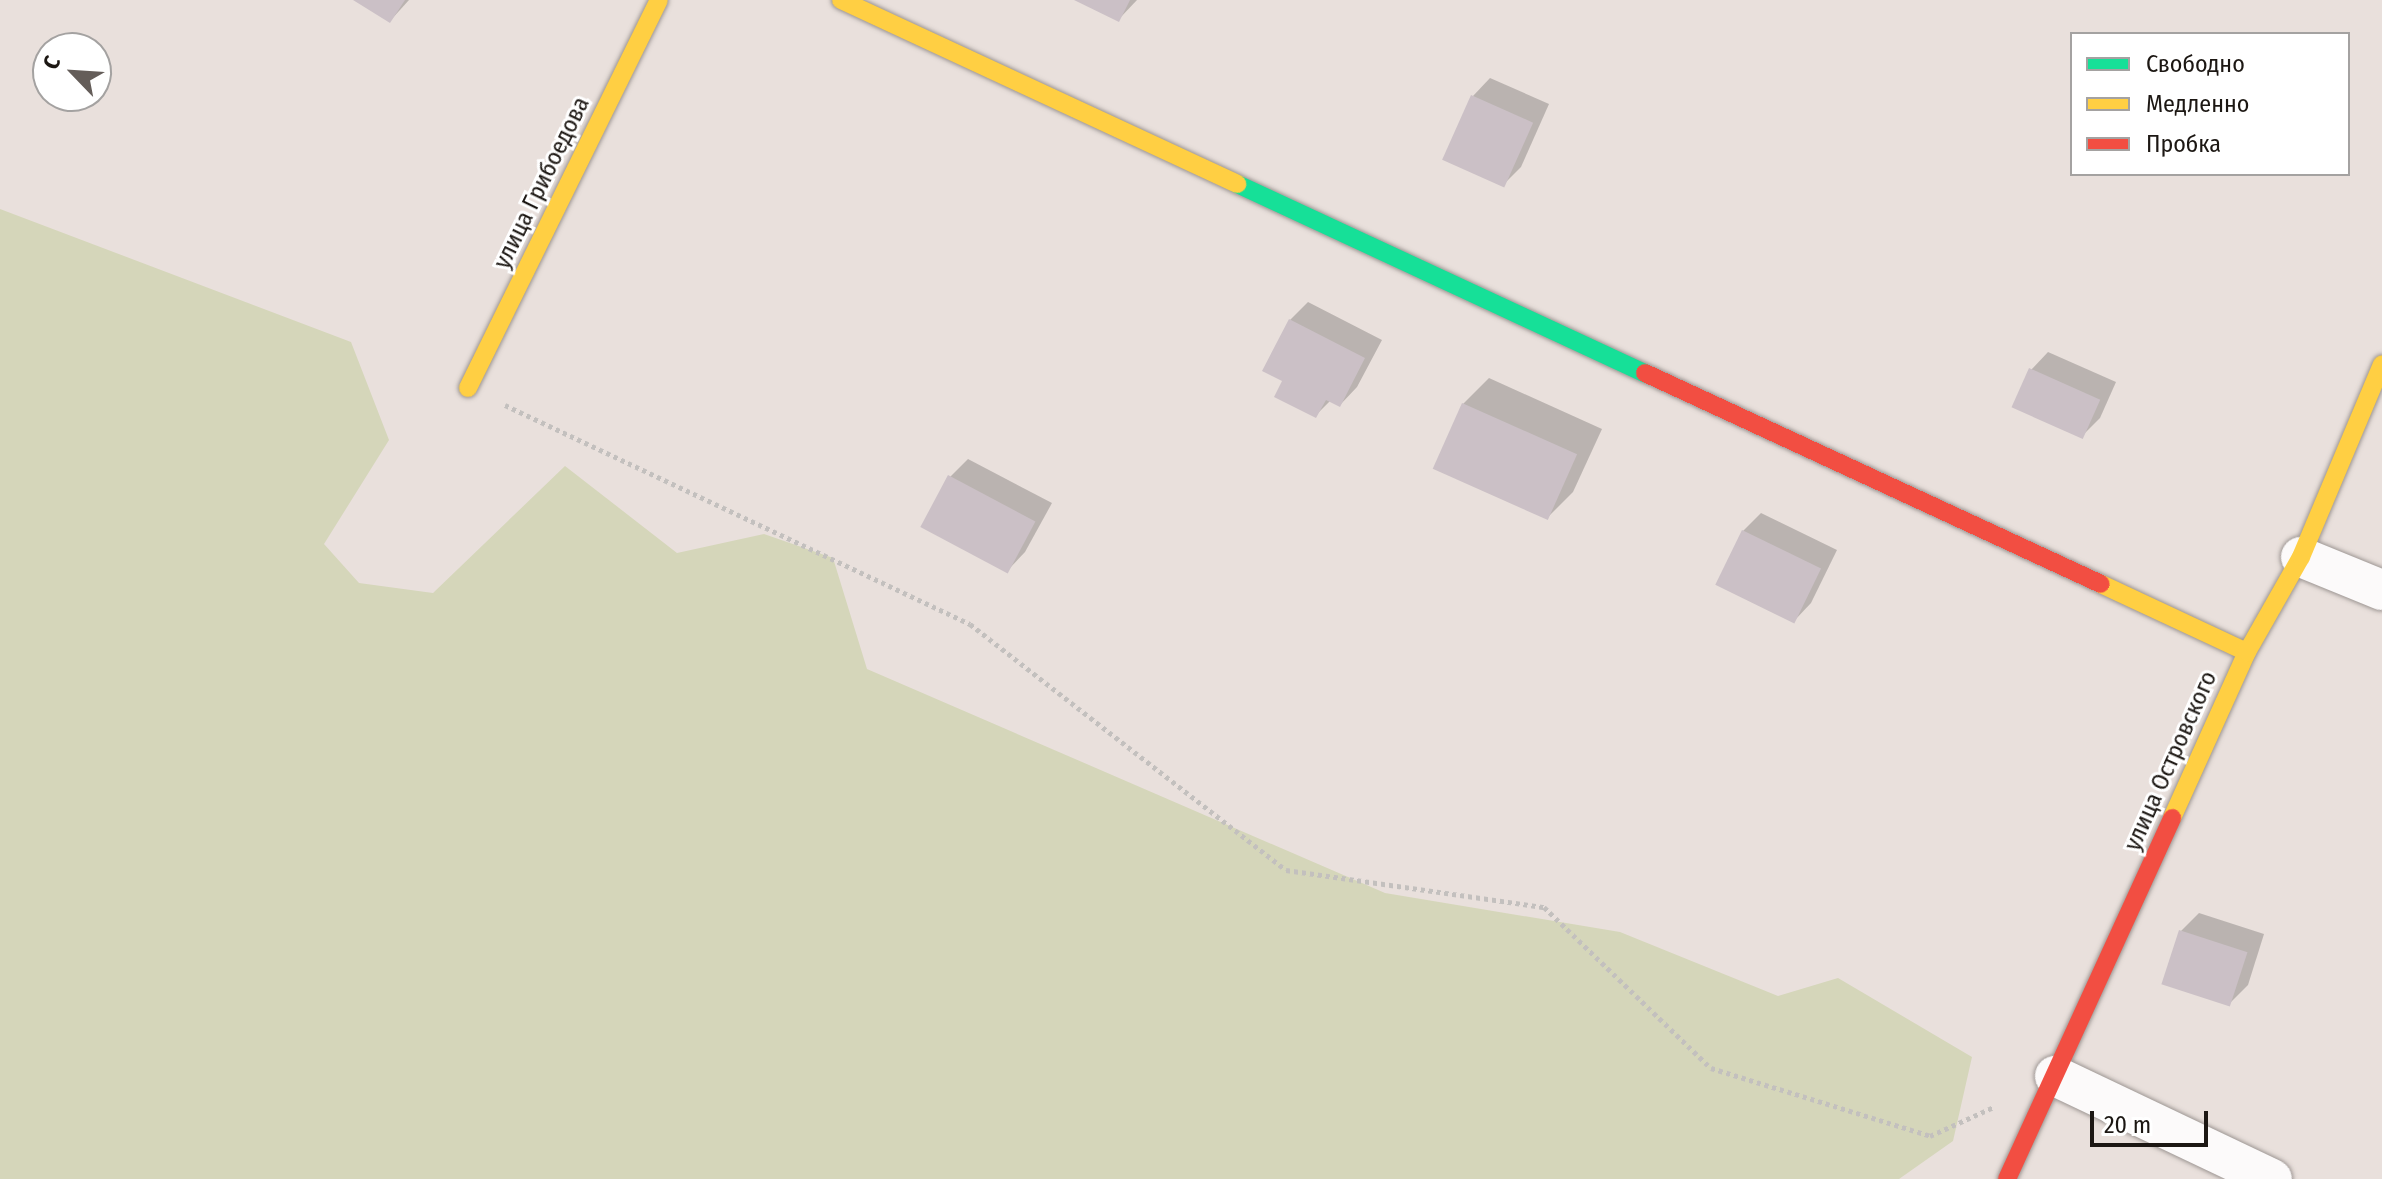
<!DOCTYPE html>
<html>
<head>
<meta charset="utf-8">
<style>
  body { margin:0 }
  #map { position:relative; width:2382px; height:1179px; overflow:hidden; background:#e9e0dc; font-family:"Fira Sans Condensed",sans-serif }
  div>[style] { position:absolute }
  .green>* { inset:0; background:#d5d6ba }
  .shadow>* { inset:0; background:#0003 }
  .building>* { inset:0; background:#cbc0c6; transform-origin:0 0 }
  .path>* { height:5px; margin-top:-2.5px; transform-origin:0; background:repeating-linear-gradient(90deg,#c3c0be 0 4px,transparent 0 8px) }
  .roads { filter:drop-shadow(0 0 2px #9d9693) drop-shadow(0 0 2px #9d9693) }
  .street>* { height:40px; margin:-20px; padding:0 20px; transform-origin:20px; border-radius:20px; background:#fcfafa }
  .fast>* { height:18px; margin:-9px; padding:0 9px; transform-origin:9px; border-radius:9px; background:#16e098 }
  .slow>* { height:18px; margin:-9px; padding:0 9px; transform-origin:9px; border-radius:9px; background:#ffcf43 }
  .jam>* { height:18px; margin:-9px; padding:0 9px; transform-origin:9px; border-radius:9px; background:#f24e42 }
  span { translate:-50% -50%; white-space:nowrap; text-align:center; line-height:1.15; -webkit-text-stroke:6px #fff; paint-order:stroke }
  .street-label { font-size:24px; color:#1c1713 }
  .legend { position:absolute; left:2070px; top:32px; width:280px; height:144px; box-sizing:border-box; background:#fff; border:2px solid #a4a2a1; margin:0; padding:10px 14px; list-style:none; font-size:24px; color:#1c1713 }
  .legend li { display:flex; align-items:center; gap:16px; height:40px }
  .legend b { width:40px; border:2px solid #a4a2a1 }
  .north { position:absolute; left:32px; top:32px; width:80px; height:80px; box-sizing:border-box; background:#fff; border:2px solid #a4a2a1; border-radius:50%; rotate:295deg; font-size:22px; font-weight:700; line-height:32px; text-align:center; color:#1c1713 }
  .north::after { content:''; display:block; margin:auto; width:28px; height:36px; background:#645d59; clip-path:polygon(50% 0,100% 100%,50% 72%,0 100%) }
  .scale { position:absolute; left:2090px; top:1111px; width:118px; height:36px; box-sizing:border-box; border:4px solid #1c1713; border-top:0; padding-left:10px; font-size:24px; line-height:28px; white-space:nowrap; color:#1c1713; -webkit-text-stroke:6px #fff; paint-order:stroke }
</style>
</head>
<body>
<div id="map">
  <div class="green">
    <div style="clip-path:polygon(0 209px,351px 342px,389px 440px,324px 544px,359px 583px,433px 593px,565px 466px,677px 553px,764px 534px,833px 558px,867px 669px,1385px 893px,1620px 932px,1778px 996px,1838px 978px,1972px 1057px,1953px 1141px,1899px 1179px,0 1179px)"></div>
  </div>
  <div class="shadow">
    <div style="clip-path:polygon(357px 0,409px 0,390px 21px)"></div>
    <div style="clip-path:polygon(1078px 0,1137px 0,1119px 19px)"></div>
    <div style="clip-path:polygon(1490px 78px,1549px 104px,1521px 167px,1504px 184px,1473px 96px)"></div>
    <div style="clip-path:polygon(1308px 302px,1382px 340px,1357px 387px,1340px 405px,1331px 400px,1316px 415px,1285px 380px,1290px 320px)"></div>
    <div style="clip-path:polygon(2048px 352px,2116px 382px,2100px 418px,2082px 436px,2031px 370px)"></div>
    <div style="clip-path:polygon(1489px 378px,1602px 429px,1573px 492px,1547px 518px,1463px 404px)"></div>
    <div style="clip-path:polygon(968px 459px,1052px 503px,1025px 552px,1008px 570px,950px 477px)"></div>
    <div style="clip-path:polygon(1761px 513px,1837px 550px,1811px 603px,1794px 621px,1743px 531px)"></div>
    <div style="clip-path:polygon(2199px 913px,2264px 934px,2248px 985px,2230px 1003px,2181px 931px)"></div>
  </div>
  <div class="building">
    <div style="clip-path:polygon(353px 0,405px 0,390px 23px)"></div>
    <div style="clip-path:polygon(1074px 0,1130px 0,1119px 22px)"></div>
    <div style="left:1471px;top:95px;width:68px;height:71px;rotate:24deg"></div>
    <div style="clip-path:polygon(1289px 319px,1365px 358px,1340px 407px,1326px 400px,1316px 418px,1274px 397px,1282px 381px,1262px 371px)"></div>
    <div style="left:2029px;top:368px;width:78px;height:43px;rotate:24deg"></div>
    <div style="left:1462px;top:403px;width:126px;height:72px;rotate:24deg"></div>
    <div style="left:948px;top:475px;width:99px;height:59px;rotate:28deg"></div>
    <div style="left:1742px;top:530px;width:88px;height:61px;rotate:26deg"></div>
    <div style="left:2179px;top:930px;width:72px;height:57px;rotate:18deg"></div>
  </div>
  <div class="path">
    <div style="left:505px;top:405px;width:514px;rotate:25.22deg"></div>
    <div style="left:970px;top:624px;width:400px;rotate:37.9deg"></div>
    <div style="left:1286px;top:870px;width:261px;rotate:8.2deg"></div>
    <div style="left:1544px;top:907px;width:232px;rotate:44deg"></div>
    <div style="left:1711px;top:1068px;width:229px;rotate:17.2deg"></div>
    <div style="left:1930px;top:1136px;width:70px;rotate:-24.4deg"></div>
  </div>
  <div class="roads">
    <div class="street">
      <div style="left:2301px;top:557px;width:87px;rotate:22.2deg"></div>
      <div style="left:2055px;top:1076px;width:240px;rotate:25.4deg"></div>
    </div>
    <div class="fast">
      <div style="left:1237px;top:184px;width:450px;rotate:24.9deg"></div>
    </div>
    <div class="slow">
      <div style="left:841px;top:0;width:437px;rotate:24.9deg"></div>
      <div style="left:468px;top:388px;width:432px;rotate:-63.8deg"></div>
      <div style="left:2101px;top:584px;width:161px;rotate:25deg"></div>
      <div style="left:2172px;top:818px;width:182px;rotate:-65.7deg"></div>
      <div style="left:2247px;top:652px;width:109px;rotate:-60.4deg"></div>
      <div style="left:2301px;top:557px;width:209px;rotate:-67.2deg"></div>
    </div>
    <div class="jam">
      <div style="left:1645px;top:373px;width:502px;rotate:24.83deg"></div>
      <div style="left:2007px;top:1179px;width:397px;rotate:-65.4deg"></div>
    </div>
  </div>
  <div class="street-label">
    <span style="left:542px;top:183px;rotate:-64deg">улица Грибоедова</span>
    <span style="left:2171px;top:761px;rotate:-66deg">улица Островского</span>
  </div>
  <ul class="legend">
  <li><b style="height:10px;background:#16e098"></b>Свободно</li>
  <li><b style="height:10px;background:#ffcf43"></b>Медленно</li>
  <li><b style="height:10px;background:#f24e42"></b>Пробка</li>
  </ul>
  <div class="north">С</div>
  <div class="scale">20 m</div>
</div>
</body>
</html>
